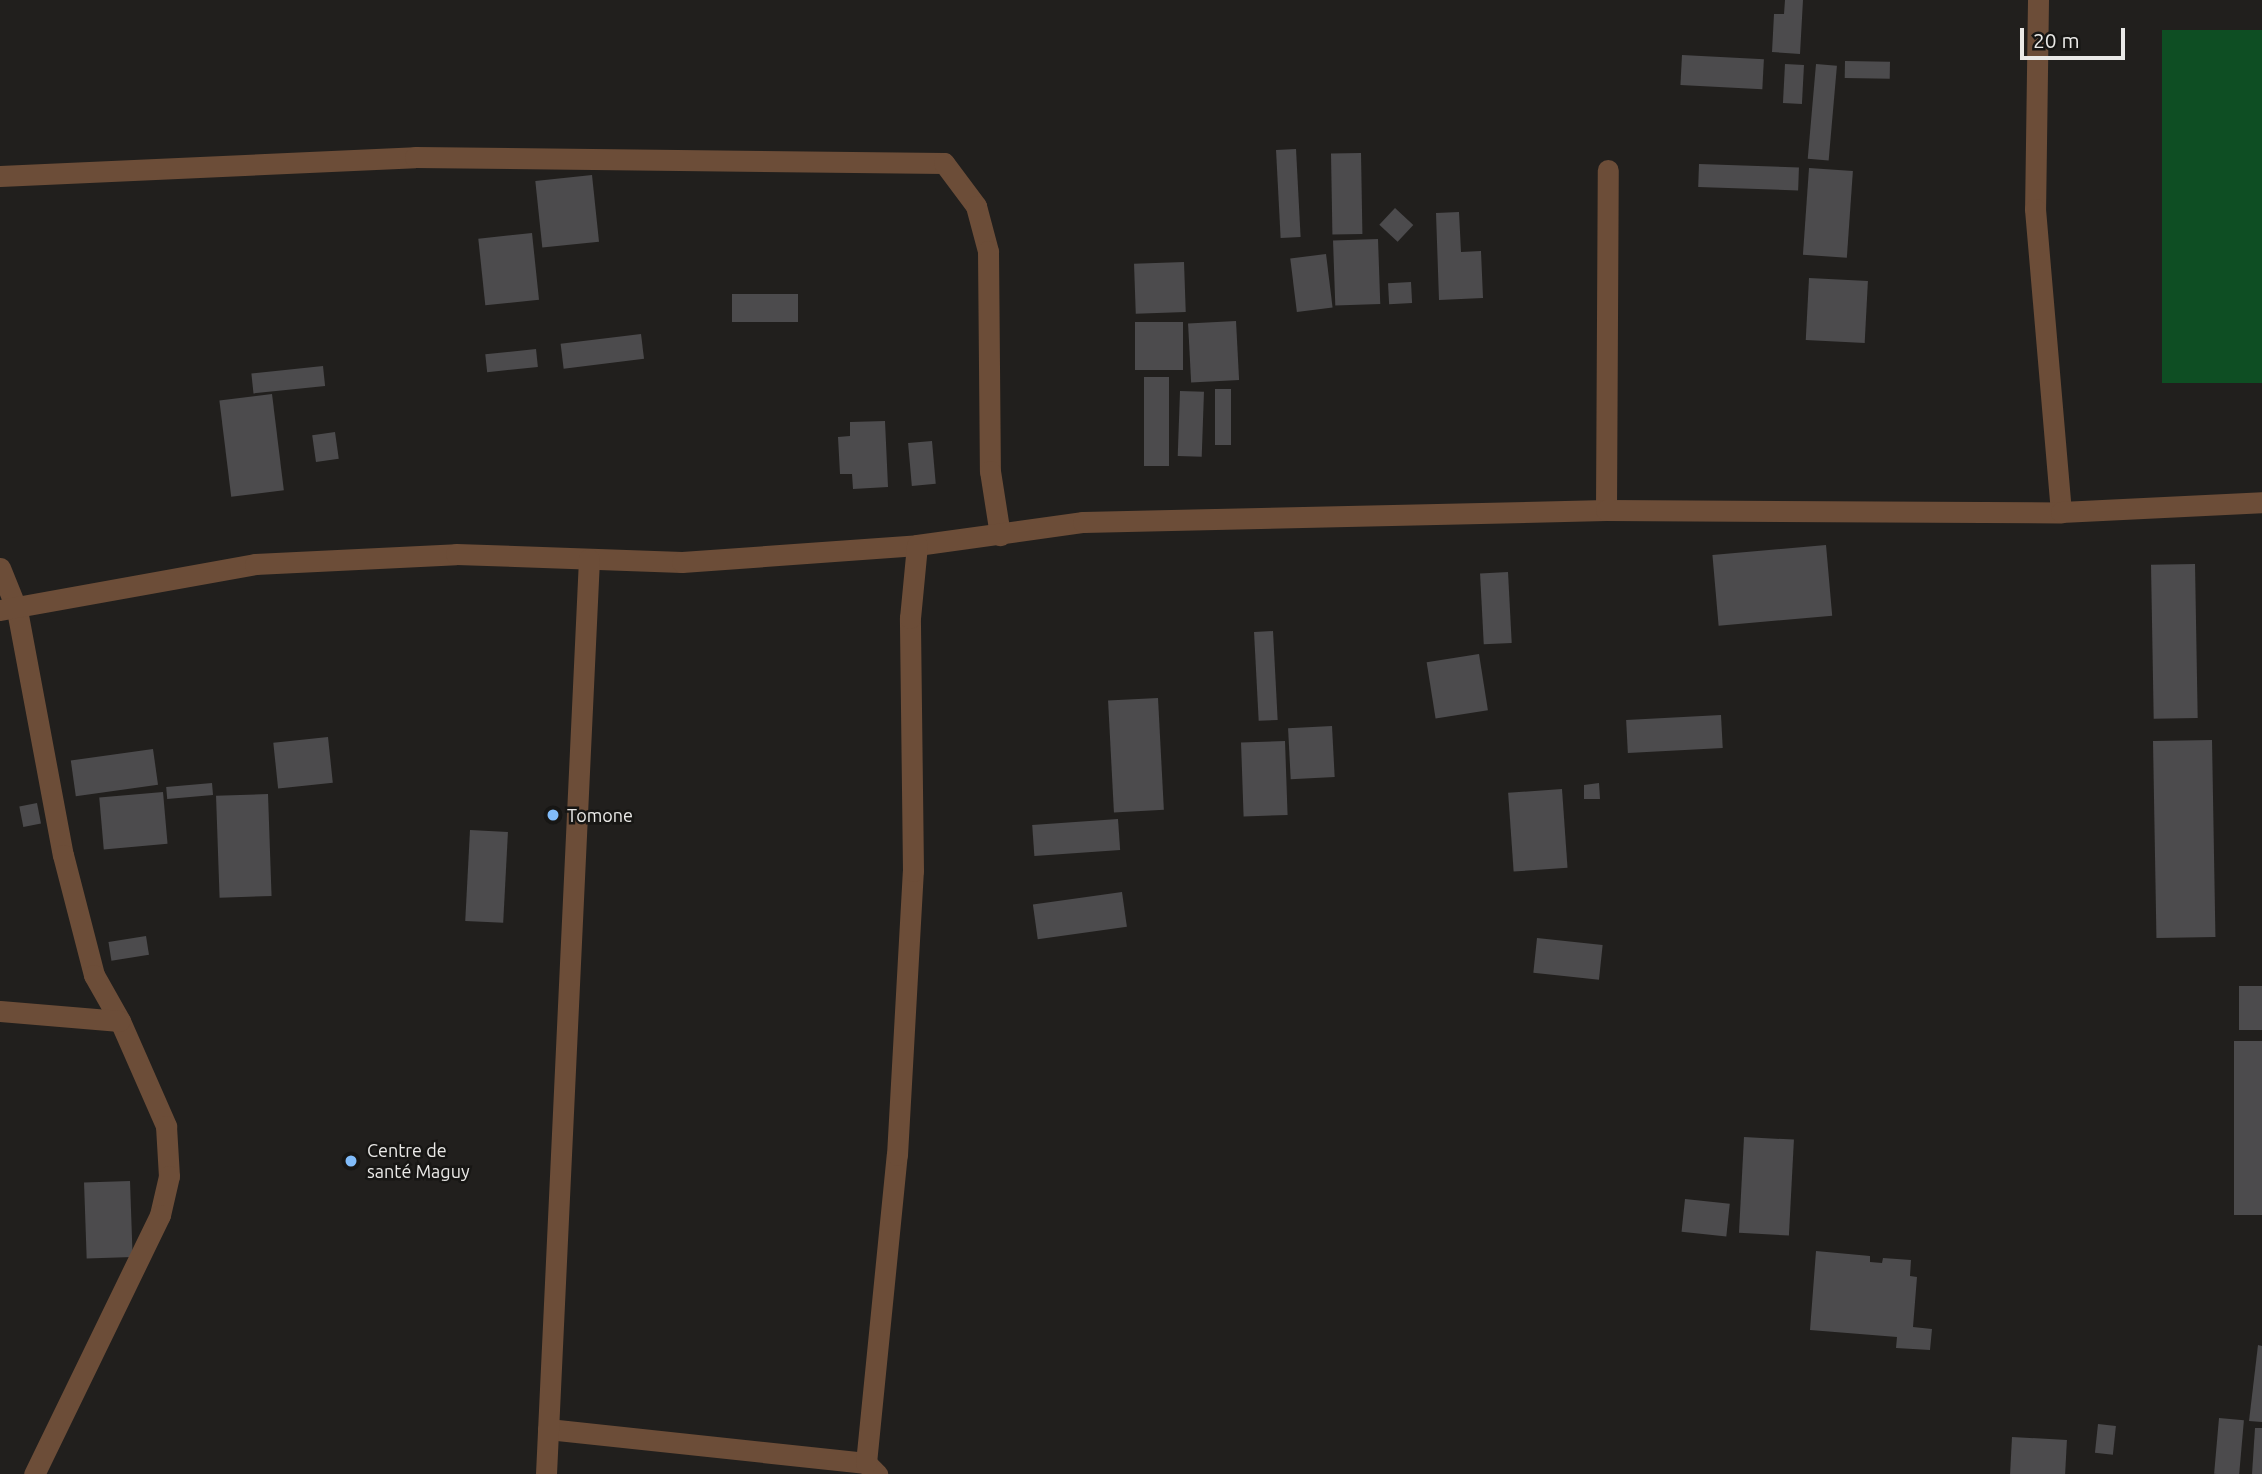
<!DOCTYPE html>
<html>
<head>
<meta charset="utf-8">
<style>
  body { margin:0 }
  #map { position:relative; width:2262px; height:1474px; overflow:hidden; background:#211f1d; font-family:Ubuntu,sans-serif }
  div>[style] { position:absolute }
  .green>* { inset:0; background:#0e4e23; transform-origin:0 0 }
  .building>* { inset:0; background:#4c4b4d; transform-origin:0 0 }
  .minor>* { height:21px; margin:-10.5px; padding:0 10.5px; transform-origin:10.5px; border-radius:10.5px; background:#6c4d38 }
  .dots>* { width:19px; height:19px; translate:-50% -50%; box-sizing:border-box; border:4px solid #171614; border-radius:50% }
  span { translate:-50% -50%; white-space:nowrap; text-align:center; line-height:1.15; -webkit-text-stroke:5px #171614; paint-order:stroke }
  .poi-label { font-size:18px; color:#eae9e7 }
  .left { translate:0 -50%; text-align:left }
  .scale { position:absolute; left:2020px; top:28px; width:105px; height:32px; box-sizing:border-box; border:4px solid #eae9e7; border-top:0; padding-left:9px; font-size:21px; line-height:24px; white-space:nowrap; color:#eae9e7; -webkit-text-stroke:5px #171614; paint-order:stroke }
</style>
</head>
<body>
<div id="map">
  <div class="green">
    <div style="left:2262px;top:30px;width:353px;height:100px;rotate:90deg"></div>
  </div>
  <div class="building">
    <div style="clip-path:polygon(1785px 0,1803px 0,1800px 54px,1772px 52px,1774px 14px,1784px 14px)"></div>
    <div style="left:1682px;top:55px;width:82px;height:30px;rotate:3deg"></div>
    <div style="left:1845px;top:61px;width:45px;height:17px;rotate:1deg"></div>
    <div style="left:1785px;top:64px;width:19px;height:39px;rotate:3deg"></div>
    <div style="left:1816px;top:64px;width:21px;height:95px;rotate:5deg"></div>
    <div style="left:1296px;top:149px;width:88px;height:20px;rotate:87deg"></div>
    <div style="left:1361px;top:153px;width:81px;height:30px;rotate:89deg"></div>
    <div style="left:1699px;top:164px;width:100px;height:23px;rotate:2deg"></div>
    <div style="left:1809px;top:168px;width:44px;height:87px;rotate:4deg"></div>
    <div style="left:592px;top:175px;width:67px;height:57px;rotate:84deg"></div>
    <div style="left:1395px;top:208px;width:25px;height:23px;rotate:43deg"></div>
    <div style="clip-path:polygon(1459px 212px,1461px 252px,1481px 251px,1483px 298px,1439px 300px,1436px 213px)"></div>
    <div style="left:532px;top:233px;width:67px;height:54px;rotate:84deg"></div>
    <div style="left:1378px;top:239px;width:65px;height:45px;rotate:88deg"></div>
    <div style="left:1326px;top:254px;width:54px;height:36px;rotate:83deg"></div>
    <div style="left:1184px;top:262px;width:50px;height:50px;rotate:88deg"></div>
    <div style="left:1809px;top:278px;width:59px;height:62px;rotate:3deg"></div>
    <div style="left:1411px;top:282px;width:21px;height:23px;rotate:87deg"></div>
    <div style="left:798px;top:294px;width:28px;height:66px;rotate:90deg"></div>
    <div style="left:1236px;top:321px;width:59px;height:48px;rotate:87deg"></div>
    <div style="left:1183px;top:322px;width:48px;height:48px;rotate:90deg"></div>
    <div style="left:641px;top:334px;width:25px;height:81px;rotate:83deg"></div>
    <div style="left:536px;top:349px;width:18px;height:51px;rotate:84deg"></div>
    <div style="left:323px;top:366px;width:20px;height:72px;rotate:84deg"></div>
    <div style="left:1144px;top:377px;width:25px;height:89px"></div>
    <div style="left:1215px;top:389px;width:16px;height:56px"></div>
    <div style="left:1180px;top:391px;width:24px;height:65px;rotate:2deg"></div>
    <div style="left:272px;top:394px;width:97px;height:53px;rotate:83deg"></div>
    <div style="clip-path:polygon(885px 421px,888px 487px,853px 489px,852px 474px,840px 474px,838px 437px,850px 436px,850px 422px)"></div>
    <div style="left:335px;top:432px;width:27px;height:23px;rotate:82deg"></div>
    <div style="left:932px;top:441px;width:43px;height:24px;rotate:85deg"></div>
    <div style="left:1826px;top:545px;width:71px;height:114px;rotate:85deg"></div>
    <div style="left:2195px;top:564px;width:154px;height:44px;rotate:89deg"></div>
    <div style="left:1508px;top:572px;width:71px;height:28px;rotate:87deg"></div>
    <div style="left:1273px;top:631px;width:89px;height:19px;rotate:87deg"></div>
    <div style="left:1479px;top:654px;width:57px;height:53px;rotate:81deg"></div>
    <div style="left:1158px;top:698px;width:112px;height:50px;rotate:87deg"></div>
    <div style="left:1721px;top:715px;width:33px;height:95px;rotate:87deg"></div>
    <div style="left:1332px;top:726px;width:51px;height:44px;rotate:87deg"></div>
    <div style="left:328px;top:737px;width:46px;height:55px;rotate:84deg"></div>
    <div style="left:2212px;top:740px;width:197px;height:59px;rotate:89deg"></div>
    <div style="left:1285px;top:741px;width:74px;height:44px;rotate:88deg"></div>
    <div style="left:153px;top:749px;width:36px;height:83px;rotate:82deg"></div>
    <div style="left:212px;top:783px;width:12px;height:46px;rotate:85deg"></div>
    <div style="clip-path:polygon(1599px 783px,1600px 799px,1584px 799px,1584px 785px)"></div>
    <div style="left:1562px;top:789px;width:79px;height:54px;rotate:86deg"></div>
    <div style="left:163px;top:792px;width:52px;height:64px;rotate:85deg"></div>
    <div style="left:268px;top:794px;width:102px;height:52px;rotate:88deg"></div>
    <div style="left:37px;top:803px;width:21px;height:18px;rotate:79deg"></div>
    <div style="left:1118px;top:819px;width:31px;height:86px;rotate:86deg"></div>
    <div style="left:470px;top:830px;width:38px;height:91px;rotate:3deg"></div>
    <div style="left:1122px;top:892px;width:35px;height:90px;rotate:82deg"></div>
    <div style="left:146px;top:936px;width:19px;height:38px;rotate:81deg"></div>
    <div style="left:1537px;top:938px;width:66px;height:35px;rotate:6deg"></div>
    <div style="left:2239px;top:986px;width:23px;height:44px"></div>
    <div style="left:2234px;top:1041px;width:28px;height:174px"></div>
    <div style="left:1744px;top:1137px;width:50px;height:96px;rotate:3deg"></div>
    <div style="left:130px;top:1181px;width:76px;height:46px;rotate:88deg"></div>
    <div style="left:1685px;top:1199px;width:45px;height:33px;rotate:6deg"></div>
    <div style="clip-path:polygon(1816px 1251px,1870px 1256px,1870px 1262px,1882px 1263px,1883px 1258px,1911px 1260px,1910px 1276px,1917px 1277px,1913px 1327px,1932px 1329px,1930px 1350px,1896px 1348px,1897px 1337px,1810px 1330px)"></div>
    <div style="clip-path:polygon(2258px 1345px,2262px 1346px,2262px 1422px,2249px 1421px)"></div>
    <div style="left:2219px;top:1418px;width:25px;height:56px;rotate:5deg"></div>
    <div style="left:2098px;top:1424px;width:18px;height:29px;rotate:6deg"></div>
    <div style="clip-path:polygon(2255px 1428px,2262px 1428px,2262px 1474px,2252px 1474px)"></div>
    <div style="left:2012px;top:1437px;width:55px;height:37px;rotate:3deg"></div>
  </div>
  <div class="minor">
    <div style="left:2038px;top:0;width:209px;rotate:90.8deg"></div>
    <div style="left:2035px;top:209px;width:304px;rotate:85.1deg"></div>
    <div style="left:0;top:176px;width:415px;rotate:-2.6deg"></div>
    <div style="left:415px;top:157px;width:529px;rotate:0.65deg"></div>
    <div style="left:944px;top:163px;width:54px;rotate:53.3deg"></div>
    <div style="left:976px;top:206px;width:47px;rotate:75.1deg"></div>
    <div style="left:988px;top:251px;width:220px;rotate:89.5deg"></div>
    <div style="left:990px;top:471px;width:65px;rotate:81.1deg"></div>
    <div style="left:1606px;top:510px;width:340px;rotate:-89.7deg"></div>
    <div style="left:0;top:568px;width:45px;rotate:68deg"></div>
    <div style="left:17px;top:610px;width:249px;rotate:79.4deg"></div>
    <div style="left:63px;top:855px;width:124px;rotate:75.5deg"></div>
    <div style="left:94px;top:975px;width:53px;rotate:60.5deg"></div>
    <div style="left:120px;top:1021px;width:115px;rotate:66.3deg"></div>
    <div style="left:166px;top:1126px;width:50px;rotate:86.6deg"></div>
    <div style="left:169px;top:1176px;width:40px;rotate:103deg"></div>
    <div style="left:160px;top:1215px;width:288px;rotate:115.9deg"></div>
    <div style="left:0;top:610px;width:259px;rotate:-10.2deg"></div>
    <div style="left:255px;top:564px;width:201px;rotate:-2.8deg"></div>
    <div style="left:456px;top:554px;width:226px;rotate:2deg"></div>
    <div style="left:682px;top:562px;width:236px;rotate:-4.1deg"></div>
    <div style="left:917px;top:545px;width:168px;rotate:-7.9deg"></div>
    <div style="left:1083px;top:522px;width:523px;rotate:-1.31deg"></div>
    <div style="left:1606px;top:510px;width:455px;rotate:0.3deg"></div>
    <div style="left:2061px;top:512px;width:201px;rotate:-2.8deg"></div>
    <div style="left:0;top:1011px;width:120px;rotate:4.8deg"></div>
    <div style="left:548px;top:1429px;width:320px;rotate:6.1deg"></div>
    <div style="left:866px;top:1463px;width:16px;rotate:45deg"></div>
    <div style="left:866px;top:1463px;width:310px;rotate:-84.3deg"></div>
    <div style="left:897px;top:1155px;width:284px;rotate:-86.8deg"></div>
    <div style="left:913px;top:871px;width:253px;rotate:-90.7deg"></div>
    <div style="left:910px;top:618px;width:73px;rotate:-84.5deg"></div>
    <div style="left:546px;top:1474px;width:916px;rotate:-87.31deg"></div>
  </div>
  <div class="dots">
    <div style="left:553px;top:815px;background:#81bcfa"></div>
    <div style="left:351px;top:1161px;background:#81bcfa"></div>
  </div>
  <div class="poi-label">
    <span class="left" style="left:567px;top:815px">Tomone</span>
    <span class="left" style="left:367px;top:1161px">Centre de<br>santé Maguy</span>
  </div>
  <div class="scale">20 m</div>
</div>
</body>
</html>
